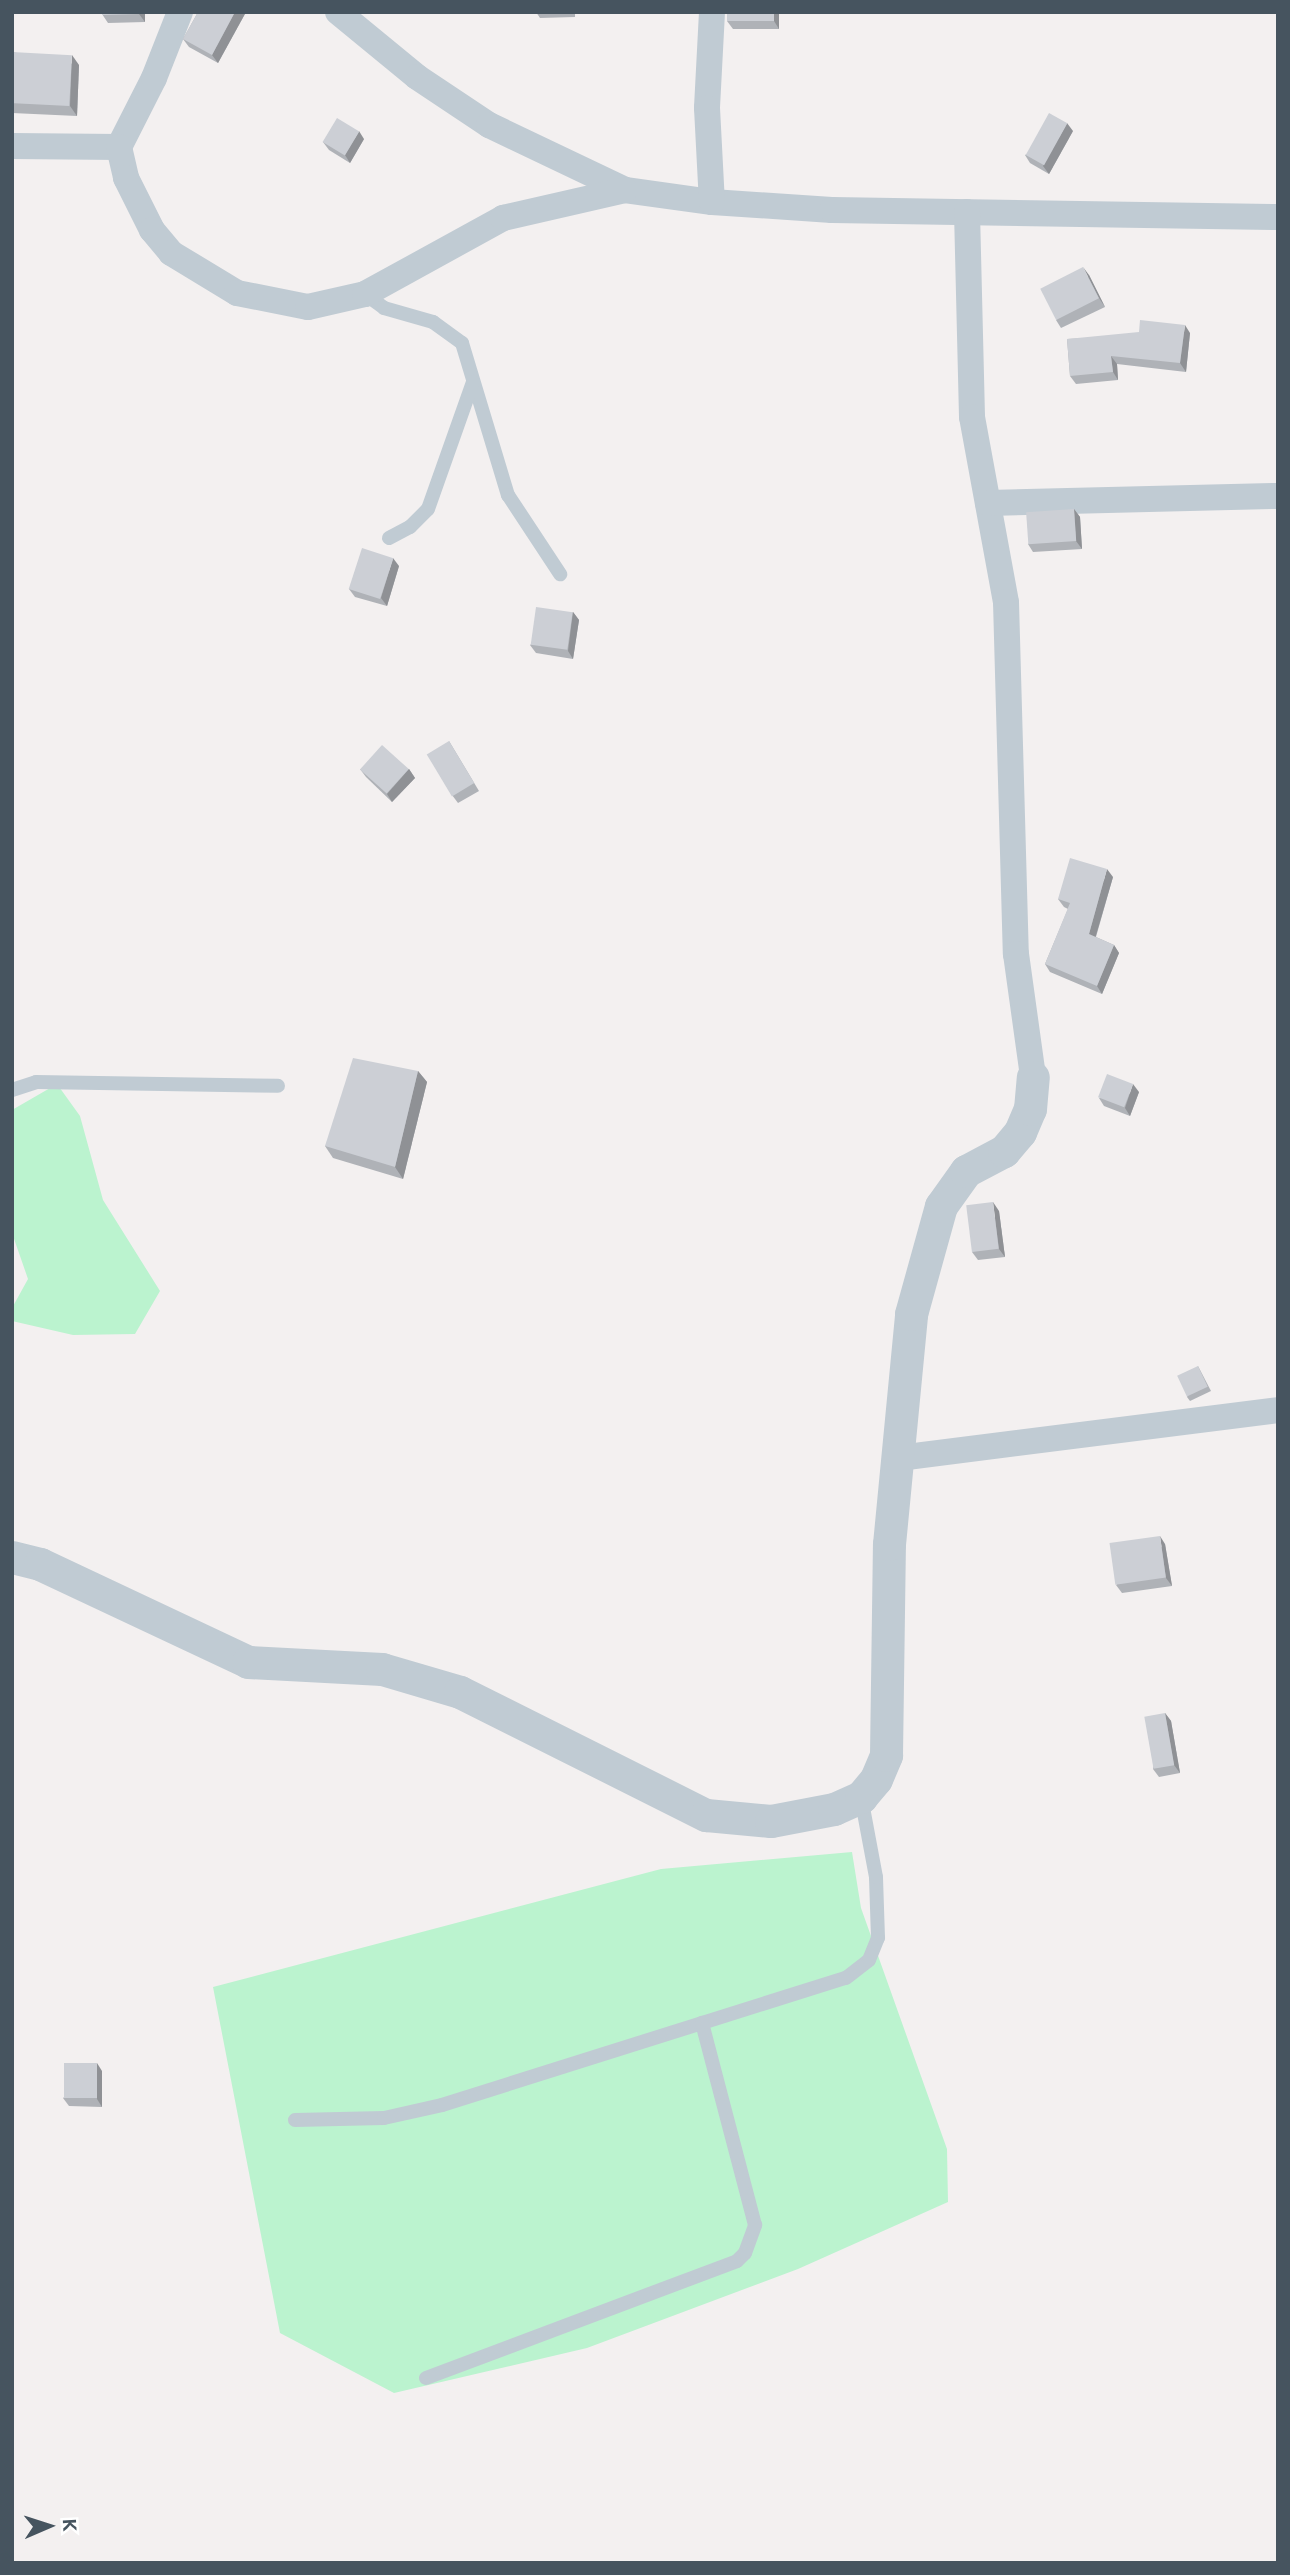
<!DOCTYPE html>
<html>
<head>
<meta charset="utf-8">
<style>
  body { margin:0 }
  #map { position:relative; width:1290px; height:2575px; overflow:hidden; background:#f3f0f0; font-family:Ubuntu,sans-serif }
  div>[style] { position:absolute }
  .green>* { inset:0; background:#bbf3cf }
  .service>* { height:14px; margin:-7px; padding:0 7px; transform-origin:7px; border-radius:7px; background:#c0cbd3 }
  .minor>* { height:26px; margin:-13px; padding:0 13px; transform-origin:13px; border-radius:13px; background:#c0cbd3 }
  .tertiary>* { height:33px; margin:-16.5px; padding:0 16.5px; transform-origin:16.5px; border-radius:16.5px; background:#c0cbd3 }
  .wall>* { inset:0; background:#afb2b7 }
  .shaded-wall>* { inset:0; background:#8f9195 }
  .building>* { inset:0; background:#cccfd5; transform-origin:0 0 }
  span { translate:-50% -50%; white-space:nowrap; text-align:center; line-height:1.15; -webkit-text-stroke:5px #fff; paint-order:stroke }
  .frame { position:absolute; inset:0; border:14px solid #46545f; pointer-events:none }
  .north { position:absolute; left:14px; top:2491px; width:70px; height:70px; -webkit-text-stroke:5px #fff; paint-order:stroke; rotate:87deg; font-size:19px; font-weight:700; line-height:28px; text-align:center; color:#46545f }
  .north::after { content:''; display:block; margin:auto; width:24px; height:32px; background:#46545f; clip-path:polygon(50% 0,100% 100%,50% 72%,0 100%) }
</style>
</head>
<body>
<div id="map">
  <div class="green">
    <div style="clip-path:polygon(57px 1084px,80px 1116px,103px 1200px,160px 1291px,135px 1334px,73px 1335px,12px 1321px,12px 1308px,28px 1279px,12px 1233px,12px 1110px)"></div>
    <div style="clip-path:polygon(852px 1852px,861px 1908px,947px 2149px,948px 2202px,798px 2269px,587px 2348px,394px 2393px,280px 2333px,213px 1987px,661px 1869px)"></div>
  </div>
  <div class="service">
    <div style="left:365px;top:294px;width:24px;rotate:36deg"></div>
    <div style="left:384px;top:308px;width:51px;rotate:15.9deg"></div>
    <div style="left:433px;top:322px;width:36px;rotate:36deg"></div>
    <div style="left:462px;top:343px;width:159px;rotate:73.2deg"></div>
    <div style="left:508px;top:495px;width:95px;rotate:56.6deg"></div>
    <div style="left:389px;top:538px;width:24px;rotate:-28deg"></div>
    <div style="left:410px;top:527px;width:25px;rotate:-45deg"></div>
    <div style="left:428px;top:509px;width:135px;rotate:-70.5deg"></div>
    <div style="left:12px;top:1090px;width:25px;rotate:-18deg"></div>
    <div style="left:36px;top:1082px;width:242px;rotate:0.9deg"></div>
    <div style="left:295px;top:2120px;width:89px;rotate:-1.3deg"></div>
    <div style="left:384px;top:2118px;width:59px;rotate:-12.6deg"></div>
    <div style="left:442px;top:2105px;width:423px;rotate:-17.5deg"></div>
    <div style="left:846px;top:1978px;width:29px;rotate:-38deg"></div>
    <div style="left:869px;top:1960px;width:24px;rotate:-68deg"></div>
    <div style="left:878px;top:1938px;width:61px;rotate:-91.9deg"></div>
    <div style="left:876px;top:1877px;width:81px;rotate:-100.6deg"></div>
    <div style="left:426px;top:2378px;width:332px;rotate:-20.6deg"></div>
    <div style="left:737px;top:2261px;width:11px;rotate:-45deg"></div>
    <div style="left:745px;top:2253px;width:30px;rotate:-70deg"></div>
    <div style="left:755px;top:2225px;width:209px;rotate:-104.7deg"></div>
  </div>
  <div class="minor">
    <div style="left:338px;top:12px;width:102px;rotate:39.4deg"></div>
    <div style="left:417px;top:77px;width:87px;rotate:33.7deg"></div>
    <div style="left:489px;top:125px;width:151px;rotate:25.5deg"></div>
    <div style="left:625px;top:190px;width:88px;rotate:7.9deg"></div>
    <div style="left:712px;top:202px;width:120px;rotate:3.8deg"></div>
    <div style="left:832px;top:210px;width:446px;rotate:0.9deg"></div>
    <div style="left:712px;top:12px;width:96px;rotate:93deg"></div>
    <div style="left:707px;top:108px;width:94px;rotate:87deg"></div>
    <div style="left:12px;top:146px;width:107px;rotate:0.5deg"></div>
    <div style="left:119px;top:147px;width:77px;rotate:-63.1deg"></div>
    <div style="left:154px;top:78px;width:71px;rotate:-68.5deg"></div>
    <div style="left:119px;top:147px;width:32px;rotate:77deg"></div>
    <div style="left:126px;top:178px;width:58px;rotate:63.4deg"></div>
    <div style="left:152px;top:230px;width:30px;rotate:50deg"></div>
    <div style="left:171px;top:253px;width:77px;rotate:31.2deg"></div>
    <div style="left:237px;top:293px;width:72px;rotate:11.2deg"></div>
    <div style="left:308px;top:307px;width:58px;rotate:-12.8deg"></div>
    <div style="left:365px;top:294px;width:158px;rotate:-28.8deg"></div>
    <div style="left:503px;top:218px;width:125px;rotate:-12.9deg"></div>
    <div style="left:967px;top:212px;width:205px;rotate:88.6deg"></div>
    <div style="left:972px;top:417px;width:188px;rotate:79.6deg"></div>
    <div style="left:1006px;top:602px;width:352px;rotate:88.4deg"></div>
    <div style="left:1016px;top:954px;width:124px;rotate:82.1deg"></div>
    <div style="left:988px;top:503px;width:290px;rotate:-1.4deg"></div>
    <div style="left:899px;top:1458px;width:382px;rotate:-7.2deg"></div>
  </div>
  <div class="tertiary">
    <div style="left:12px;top:1557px;width:29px;rotate:14deg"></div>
    <div style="left:40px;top:1564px;width:230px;rotate:25.2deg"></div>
    <div style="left:248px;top:1662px;width:134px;rotate:3deg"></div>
    <div style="left:382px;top:1669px;width:81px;rotate:16.4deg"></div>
    <div style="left:460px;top:1692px;width:275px;rotate:26.6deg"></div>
    <div style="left:706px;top:1815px;width:65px;rotate:5.3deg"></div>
    <div style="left:771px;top:1821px;width:64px;rotate:-10.8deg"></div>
    <div style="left:834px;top:1809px;width:30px;rotate:-24deg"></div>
    <div style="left:861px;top:1797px;width:23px;rotate:-50deg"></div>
    <div style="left:876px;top:1779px;width:26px;rotate:-67deg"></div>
    <div style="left:886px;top:1755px;width:211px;rotate:-89.2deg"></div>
    <div style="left:889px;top:1544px;width:231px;rotate:-84.5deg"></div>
    <div style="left:911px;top:1314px;width:112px;rotate:-74.5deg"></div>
    <div style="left:941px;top:1206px;width:43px;rotate:-54.5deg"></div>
    <div style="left:966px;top:1171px;width:43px;rotate:-27.8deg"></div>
    <div style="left:1004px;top:1151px;width:25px;rotate:-50deg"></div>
    <div style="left:1020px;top:1132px;width:25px;rotate:-67deg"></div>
    <div style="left:1030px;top:1109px;width:32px;rotate:-85deg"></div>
  </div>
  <div class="wall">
    <div style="clip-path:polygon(18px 12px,145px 12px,145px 22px,108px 23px,102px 14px,19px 14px)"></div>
    <div style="clip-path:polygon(198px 12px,246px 12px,218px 63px,189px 47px,183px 39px)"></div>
    <div style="clip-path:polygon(536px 12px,575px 12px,575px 17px,540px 18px)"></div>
    <div style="clip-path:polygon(779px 12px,779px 29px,733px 29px,727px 21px)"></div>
    <div style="clip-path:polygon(12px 52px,79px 65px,77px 116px,12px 113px)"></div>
    <div style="clip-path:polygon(1073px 131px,1049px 174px,1030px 163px,1025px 155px)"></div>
    <div style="clip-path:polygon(364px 139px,350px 163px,329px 150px,323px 142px)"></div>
    <div style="clip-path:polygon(1089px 275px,1105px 307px,1061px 328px,1056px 320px)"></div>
    <div style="clip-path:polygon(1190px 333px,1186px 372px,1117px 364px,1118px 380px,1076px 384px,1070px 376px,1067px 339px)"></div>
    <div style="clip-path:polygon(1074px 509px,1080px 517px,1082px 549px,1033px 552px,1028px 544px)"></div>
    <div style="clip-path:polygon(399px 566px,387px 606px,355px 597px,349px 589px)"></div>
    <div style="clip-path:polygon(573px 612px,579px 620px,573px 659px,536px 653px,530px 645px)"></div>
    <div style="clip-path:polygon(449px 741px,479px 791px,458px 803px,452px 795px)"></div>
    <div style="clip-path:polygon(360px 769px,409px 769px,415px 778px,392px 802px,366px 777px)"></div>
    <div style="clip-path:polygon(1113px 877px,1096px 937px,1114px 945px,1119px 953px,1102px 994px,1050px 972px,1045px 964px,1068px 909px,1064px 907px,1058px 899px)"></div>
    <div style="clip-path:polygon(418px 1071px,427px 1082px,403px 1179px,333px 1158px,325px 1146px)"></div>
    <div style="clip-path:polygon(1139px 1092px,1130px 1116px,1104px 1106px,1099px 1098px)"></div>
    <div style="clip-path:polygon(999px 1211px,1005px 1257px,978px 1260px,972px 1252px)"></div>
    <div style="clip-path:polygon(1198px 1366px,1211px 1391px,1190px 1401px,1187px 1397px)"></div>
    <div style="clip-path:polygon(1165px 1544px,1172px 1586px,1122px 1593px,1116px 1585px)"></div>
    <div style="clip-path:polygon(1165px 1713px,1171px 1721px,1180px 1773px,1159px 1777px,1153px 1769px)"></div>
    <div style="clip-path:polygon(102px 2071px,102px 2107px,69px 2106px,63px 2098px)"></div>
  </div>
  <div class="shaded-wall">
    <div style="clip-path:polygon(139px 12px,145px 12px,145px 22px,139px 14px)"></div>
    <div style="clip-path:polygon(235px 12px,246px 12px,218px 63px,212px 55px)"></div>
    <div style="clip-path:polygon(774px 12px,779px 12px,779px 29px,774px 21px)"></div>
    <div style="clip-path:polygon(72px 55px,79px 65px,77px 116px,70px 106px)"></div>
    <div style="clip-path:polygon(1067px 123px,1073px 131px,1049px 174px,1043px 166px)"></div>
    <div style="clip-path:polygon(359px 131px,364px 139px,350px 163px,345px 155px)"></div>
    <div style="clip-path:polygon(1083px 267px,1089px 275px,1105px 307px,1099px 298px)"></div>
    <div style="clip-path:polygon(1185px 325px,1190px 333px,1186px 372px,1180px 363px)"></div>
    <div style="clip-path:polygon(1111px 356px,1117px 364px,1118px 380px,1113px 372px)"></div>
    <div style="clip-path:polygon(1074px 509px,1080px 517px,1082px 549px,1076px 541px)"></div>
    <div style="clip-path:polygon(393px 558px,399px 566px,387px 606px,381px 598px)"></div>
    <div style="clip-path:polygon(573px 612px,579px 620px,573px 659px,568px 651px)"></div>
    <div style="clip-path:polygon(409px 769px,415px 778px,392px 802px,387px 794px)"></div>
    <div style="clip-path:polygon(1107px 869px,1113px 877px,1094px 942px,1089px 934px)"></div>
    <div style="clip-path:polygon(1114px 945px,1119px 953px,1102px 994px,1097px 986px)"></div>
    <div style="clip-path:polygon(418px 1071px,427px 1082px,403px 1179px,395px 1167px)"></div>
    <div style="clip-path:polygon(1133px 1084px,1139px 1092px,1130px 1116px,1125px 1108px)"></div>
    <div style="clip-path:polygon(993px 1202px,999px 1211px,1005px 1257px,999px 1249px)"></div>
    <div style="clip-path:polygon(1160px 1536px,1165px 1544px,1172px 1586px,1166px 1578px)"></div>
    <div style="clip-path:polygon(1165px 1713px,1171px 1721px,1180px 1773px,1174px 1765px)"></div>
    <div style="clip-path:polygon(97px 2063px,102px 2071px,102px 2107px,97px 2099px)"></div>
  </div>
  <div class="building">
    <div style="clip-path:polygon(102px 12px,139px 12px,139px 14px,102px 15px)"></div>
    <div style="clip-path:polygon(198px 12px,235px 12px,212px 55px,183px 39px)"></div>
    <div style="left:727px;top:12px;width:47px;height:9px"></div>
    <div style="left:12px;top:52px;width:60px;height:51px;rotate:3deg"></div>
    <div style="left:1049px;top:113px;width:21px;height:48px;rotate:29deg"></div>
    <div style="left:337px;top:118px;width:26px;height:28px;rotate:31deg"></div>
    <div style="left:1083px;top:267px;width:35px;height:48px;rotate:63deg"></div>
    <div style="clip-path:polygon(1140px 320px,1185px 325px,1180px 363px,1111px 356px,1113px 372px,1070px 376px,1067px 339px,1139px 332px)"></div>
    <div style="left:1074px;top:509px;width:32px;height:48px;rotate:86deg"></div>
    <div style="left:362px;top:548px;width:33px;height:43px;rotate:18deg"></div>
    <div style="left:536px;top:607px;width:37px;height:38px;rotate:8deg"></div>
    <div style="left:449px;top:741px;width:49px;height:26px;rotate:59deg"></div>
    <div style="left:382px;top:745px;width:36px;height:33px;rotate:42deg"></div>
    <div style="clip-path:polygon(1070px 858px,1107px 869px,1089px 934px,1114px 945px,1097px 986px,1045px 964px,1070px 903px,1058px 899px)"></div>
    <div style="clip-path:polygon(353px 1058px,418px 1071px,395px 1167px,325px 1146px)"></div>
    <div style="left:1107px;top:1074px;width:28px;height:25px;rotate:21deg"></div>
    <div style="left:993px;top:1202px;width:47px;height:27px;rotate:83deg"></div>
    <div style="left:1198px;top:1366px;width:23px;height:23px;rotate:65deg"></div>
    <div style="left:1160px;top:1536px;width:42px;height:51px;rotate:82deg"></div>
    <div style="left:1165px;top:1713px;width:53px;height:21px;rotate:80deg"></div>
    <div style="left:64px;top:2063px;width:33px;height:35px"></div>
  </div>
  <div class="frame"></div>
  <div class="north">K</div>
</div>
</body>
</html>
